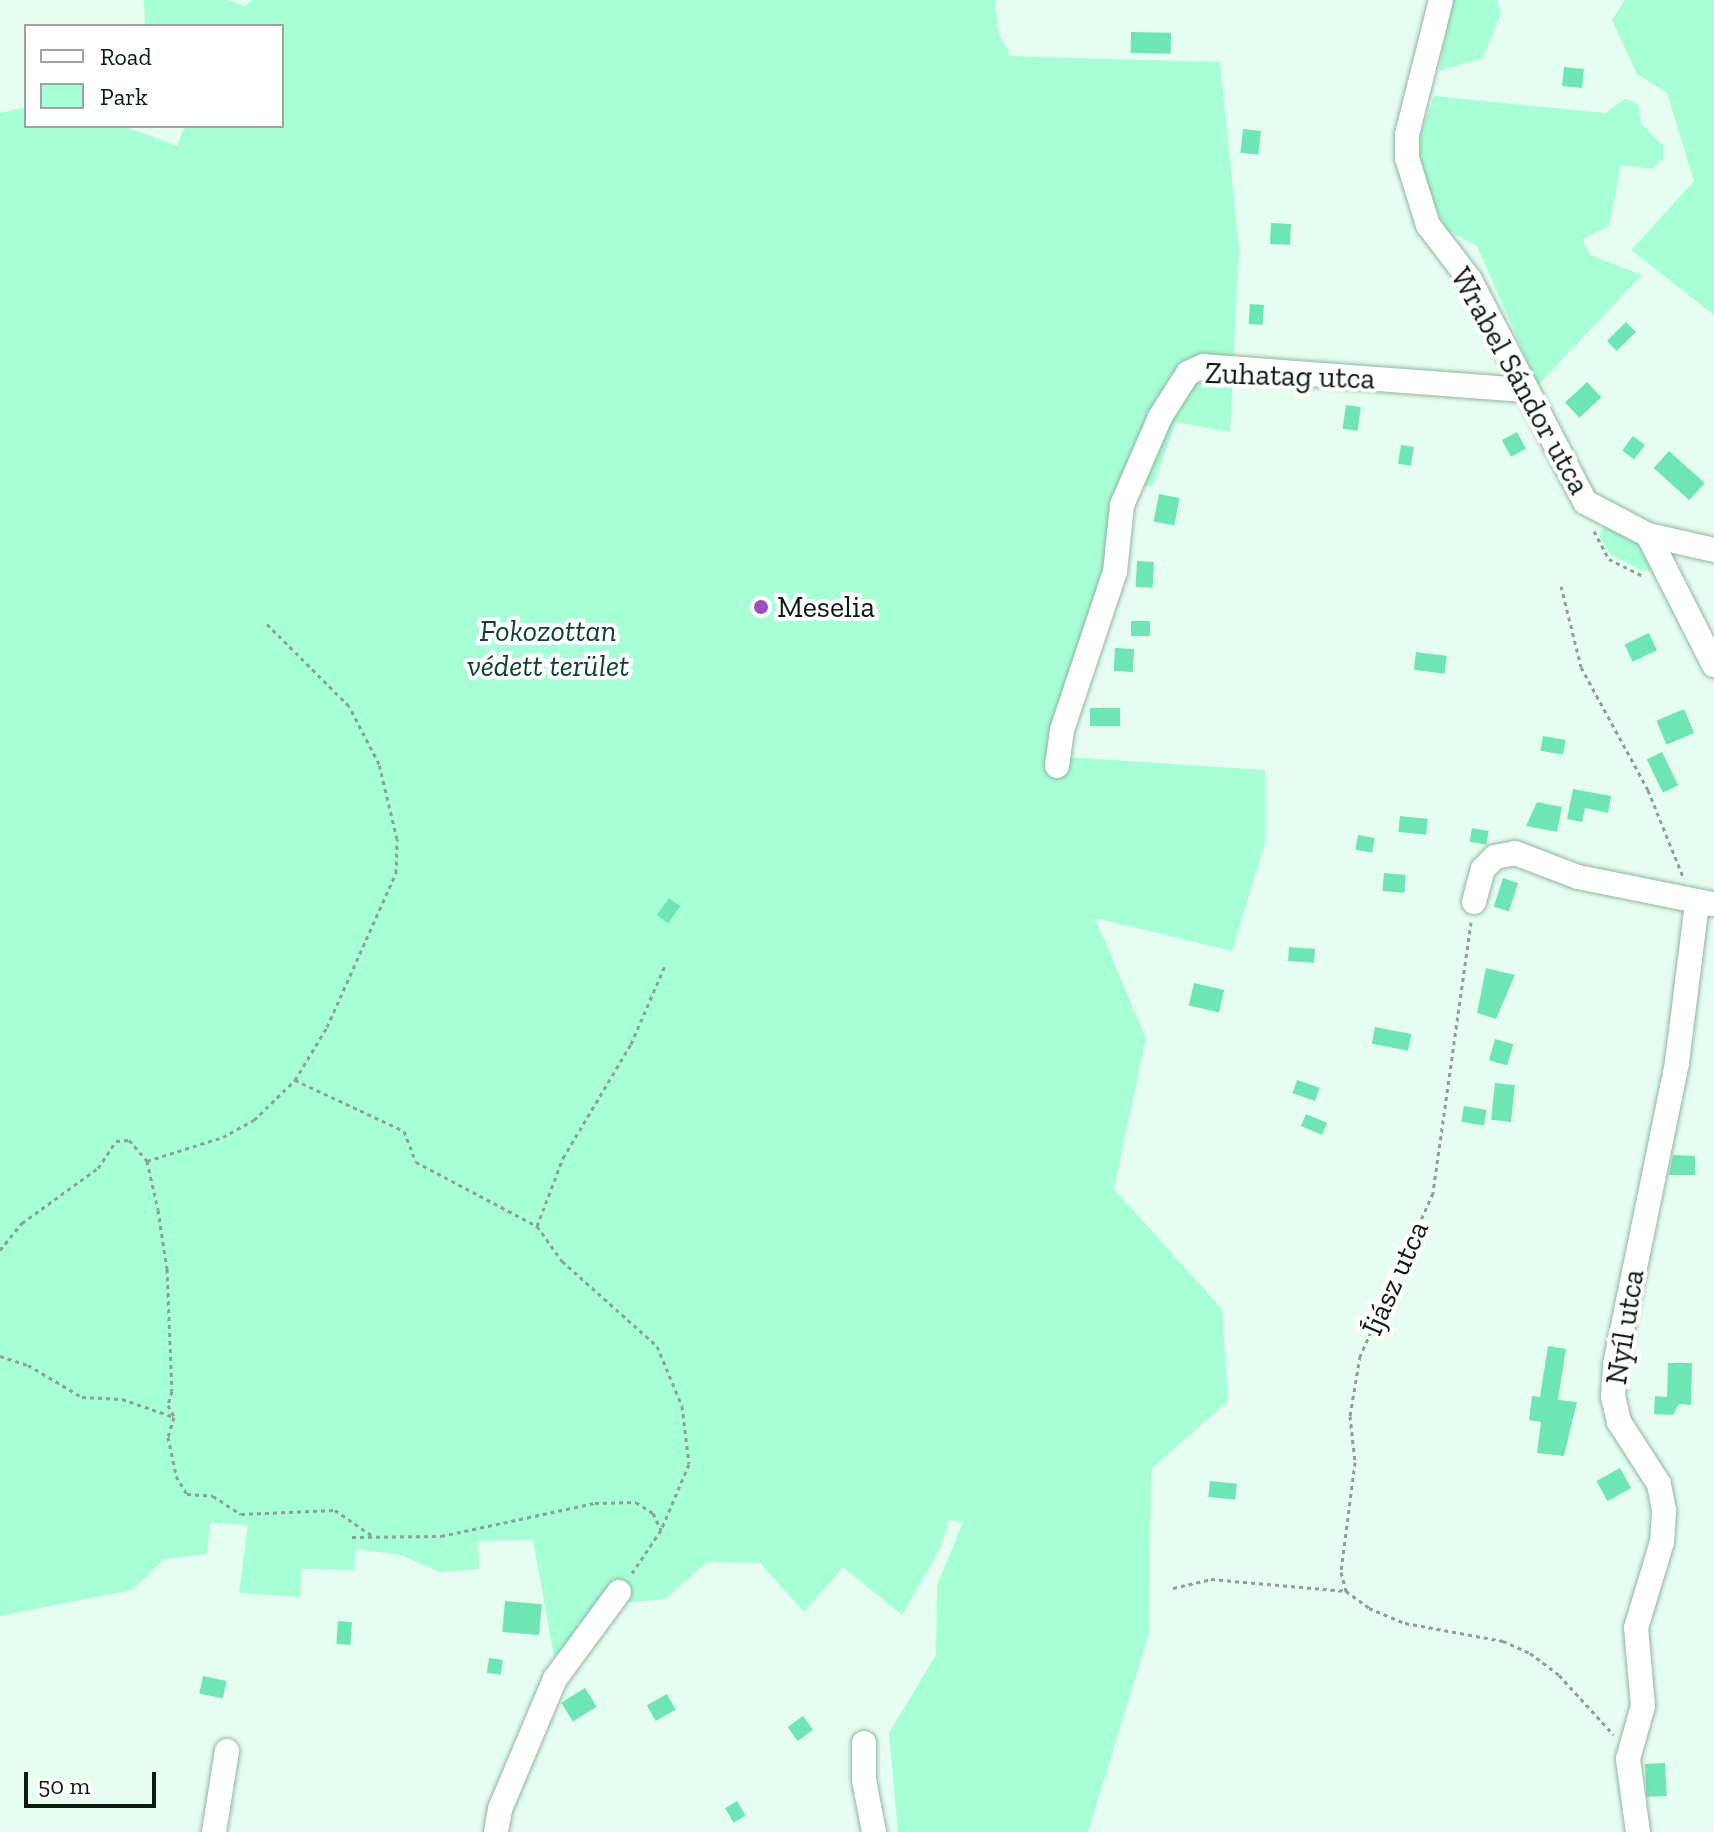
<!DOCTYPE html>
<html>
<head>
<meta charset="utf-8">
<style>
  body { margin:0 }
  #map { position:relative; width:1714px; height:1832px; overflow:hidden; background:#e6fef2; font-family:"Zilla Slab",serif }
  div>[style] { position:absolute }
  .green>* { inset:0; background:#a7ffd7 }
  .building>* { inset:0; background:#6ee5b4; transform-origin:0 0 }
  .path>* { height:3px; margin-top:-1.5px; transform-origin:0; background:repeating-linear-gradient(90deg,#8ba096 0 4px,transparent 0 8px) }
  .roads { filter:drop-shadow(0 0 2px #8fb5a3) drop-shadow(0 0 2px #8fb5a3) }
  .minor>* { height:24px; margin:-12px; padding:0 12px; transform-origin:12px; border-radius:12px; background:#fff }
  .dots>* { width:22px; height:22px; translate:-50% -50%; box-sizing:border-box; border:4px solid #fff; border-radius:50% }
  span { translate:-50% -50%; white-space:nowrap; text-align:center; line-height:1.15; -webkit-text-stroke:8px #fff; paint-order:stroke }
  .street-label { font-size:30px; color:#0a1913 }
  .poi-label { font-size:30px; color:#0a1913 }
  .left { translate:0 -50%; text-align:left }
  .park-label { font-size:30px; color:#0e4230; font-style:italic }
  .legend { position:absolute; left:24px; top:24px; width:260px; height:104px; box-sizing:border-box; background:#fff; border:2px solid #9da3a1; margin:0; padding:10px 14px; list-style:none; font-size:24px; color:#0a1913 }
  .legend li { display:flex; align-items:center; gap:16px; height:40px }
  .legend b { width:40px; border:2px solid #9da3a1 }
  .scale { position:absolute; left:24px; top:1772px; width:132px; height:36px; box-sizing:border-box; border:4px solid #0a1913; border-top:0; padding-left:10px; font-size:24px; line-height:28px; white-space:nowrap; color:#0a1913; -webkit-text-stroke:6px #fff; paint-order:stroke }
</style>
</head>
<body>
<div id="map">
  <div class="green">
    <div style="clip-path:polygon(144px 0,228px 0,245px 6px,252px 0,995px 0,999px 34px,1010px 56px,1220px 62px,1239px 249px,1230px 432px,1176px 422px,1153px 485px,1122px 492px,1066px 757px,1265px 770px,1265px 843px,1232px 951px,1095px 918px,1146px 1038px,1114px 1189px,1222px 1309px,1228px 1401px,1151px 1469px,1149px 1633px,1088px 1832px,898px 1832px,889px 1733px,936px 1655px,937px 1585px,963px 1522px,949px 1520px,941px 1547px,902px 1615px,843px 1567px,804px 1612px,760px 1563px,707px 1562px,665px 1599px,602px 1605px,554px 1657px,533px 1540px,478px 1541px,479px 1569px,439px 1572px,401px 1555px,356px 1549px,354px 1570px,302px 1569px,300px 1597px,239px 1593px,248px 1525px,210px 1523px,207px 1554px,164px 1559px,132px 1590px,0 1616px,0 113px,26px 107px,26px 126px,124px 126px,177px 146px,185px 126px,282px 126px,282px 26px,145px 26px)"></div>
    <div style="clip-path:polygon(1452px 0,1497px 0,1501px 13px,1483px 58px,1439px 71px)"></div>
    <div style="clip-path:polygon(1625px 0,1714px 0,1714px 315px,1631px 250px,1694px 181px,1667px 93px,1637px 74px,1612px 20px)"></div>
    <div style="clip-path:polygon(1434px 96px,1605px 113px,1625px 99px,1638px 104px,1641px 124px,1663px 145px,1663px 159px,1653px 169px,1621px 165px,1609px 226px,1582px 239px,1590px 255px,1642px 275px,1538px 385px,1477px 246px,1447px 230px,1424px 185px,1419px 139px)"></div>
    <div style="clip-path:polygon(1605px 523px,1632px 530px,1658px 570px,1642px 571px,1610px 554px,1599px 536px)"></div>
  </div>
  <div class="building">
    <div style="left:1131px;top:32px;width:40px;height:21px;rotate:1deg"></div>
    <div style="left:1564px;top:67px;width:20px;height:19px;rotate:6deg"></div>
    <div style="left:1243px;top:129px;width:18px;height:24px;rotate:6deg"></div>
    <div style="left:1271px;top:223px;width:20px;height:21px;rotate:3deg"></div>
    <div style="left:1250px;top:304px;width:14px;height:20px;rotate:4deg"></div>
    <div style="left:1626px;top:322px;width:14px;height:27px;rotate:45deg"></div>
    <div style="left:1587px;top:382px;width:21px;height:30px;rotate:47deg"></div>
    <div style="left:1346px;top:405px;width:15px;height:24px;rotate:8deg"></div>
    <div style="left:1517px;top:432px;width:19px;height:17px;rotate:62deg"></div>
    <div style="left:1633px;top:436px;width:15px;height:18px;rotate:37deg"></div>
    <div style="left:1401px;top:445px;width:13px;height:19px;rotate:9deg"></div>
    <div style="left:1669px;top:451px;width:48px;height:23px;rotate:42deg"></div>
    <div style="left:1159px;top:494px;width:21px;height:28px;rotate:11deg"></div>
    <div style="left:1137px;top:561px;width:17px;height:26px;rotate:3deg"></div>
    <div style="left:1131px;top:621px;width:19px;height:15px"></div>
    <div style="left:1649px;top:633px;width:19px;height:27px;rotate:65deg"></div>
    <div style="left:1115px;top:648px;width:19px;height:23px;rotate:3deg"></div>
    <div style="left:1416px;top:652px;width:31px;height:18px;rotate:7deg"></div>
    <div style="left:1090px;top:708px;width:30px;height:18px"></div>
    <div style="left:1684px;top:709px;width:26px;height:30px;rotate:67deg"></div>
    <div style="left:1543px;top:736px;width:23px;height:15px;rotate:10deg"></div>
    <div style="left:1662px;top:752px;width:37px;height:17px;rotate:64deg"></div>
    <div style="clip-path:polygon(1573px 789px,1611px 796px,1608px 813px,1585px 808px,1582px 822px,1567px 819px)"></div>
    <div style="clip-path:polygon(1537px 802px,1562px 807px,1557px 832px,1526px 826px)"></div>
    <div style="left:1400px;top:816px;width:28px;height:16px;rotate:6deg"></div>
    <div style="left:1472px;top:828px;width:17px;height:14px;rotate:10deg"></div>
    <div style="left:1358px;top:835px;width:17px;height:15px;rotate:10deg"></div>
    <div style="left:1384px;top:873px;width:22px;height:18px;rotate:5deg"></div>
    <div style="left:1503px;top:878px;width:16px;height:30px;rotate:18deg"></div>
    <div style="left:669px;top:898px;width:14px;height:21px;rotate:36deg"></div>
    <div style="left:1289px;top:947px;width:26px;height:14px;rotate:4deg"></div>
    <div style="clip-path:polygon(1486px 968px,1515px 975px,1496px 1019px,1477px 1013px)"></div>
    <div style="left:1194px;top:983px;width:31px;height:23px;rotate:13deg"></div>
    <div style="left:1375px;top:1027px;width:37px;height:17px;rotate:11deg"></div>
    <div style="left:1495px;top:1039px;width:19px;height:22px;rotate:16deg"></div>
    <div style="left:1297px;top:1080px;width:24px;height:14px;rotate:19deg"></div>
    <div style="left:1495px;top:1083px;width:20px;height:37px;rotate:6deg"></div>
    <div style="left:1464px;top:1106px;width:23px;height:16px;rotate:10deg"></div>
    <div style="left:1306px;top:1114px;width:23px;height:13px;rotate:23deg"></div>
    <div style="clip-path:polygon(1673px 1155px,1695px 1156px,1695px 1175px,1669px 1175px)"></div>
    <div style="clip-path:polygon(1548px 1346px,1566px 1349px,1558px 1400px,1577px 1402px,1564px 1456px,1537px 1453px,1541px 1422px,1529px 1420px,1532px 1396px,1540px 1397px)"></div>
    <div style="clip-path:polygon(1668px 1363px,1692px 1363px,1691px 1405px,1679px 1404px,1673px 1415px,1654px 1414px,1655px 1396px,1667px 1397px)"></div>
    <div style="left:1620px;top:1468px;width:23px;height:27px;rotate:61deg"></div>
    <div style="left:1210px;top:1481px;width:27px;height:16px;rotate:6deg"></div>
    <div style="left:505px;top:1601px;width:37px;height:31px;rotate:5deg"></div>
    <div style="left:338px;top:1621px;width:14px;height:23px;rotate:4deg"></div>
    <div style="left:489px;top:1658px;width:14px;height:15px;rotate:8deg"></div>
    <div style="left:203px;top:1676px;width:24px;height:18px;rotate:12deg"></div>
    <div style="left:585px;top:1688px;width:22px;height:28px;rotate:58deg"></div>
    <div style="left:667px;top:1694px;width:18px;height:23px;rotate:61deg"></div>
    <div style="left:803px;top:1716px;width:17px;height:19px;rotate:54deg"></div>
    <div style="left:1665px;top:1763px;width:33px;height:20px;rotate:87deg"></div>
    <div style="left:737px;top:1801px;width:17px;height:14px;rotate:59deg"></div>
  </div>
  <div class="path">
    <div style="left:1594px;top:531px;width:32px;rotate:62deg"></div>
    <div style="left:1609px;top:559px;width:40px;rotate:26.6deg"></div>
    <div style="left:1561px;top:586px;width:83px;rotate:76.1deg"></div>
    <div style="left:1581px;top:667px;width:140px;rotate:61.4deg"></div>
    <div style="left:1648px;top:790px;width:96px;rotate:68deg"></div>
    <div style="left:1471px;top:922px;width:274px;rotate:98deg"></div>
    <div style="left:1433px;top:1193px;width:179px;rotate:114.1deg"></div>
    <div style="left:1360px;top:1356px;width:61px;rotate:99.5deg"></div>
    <div style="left:1350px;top:1416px;width:46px;rotate:83.8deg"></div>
    <div style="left:1355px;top:1462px;width:111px;rotate:97.3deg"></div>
    <div style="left:1341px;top:1572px;width:20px;rotate:75deg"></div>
    <div style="left:1346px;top:1591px;width:29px;rotate:36deg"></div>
    <div style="left:1369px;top:1608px;width:39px;rotate:23deg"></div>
    <div style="left:1405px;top:1623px;width:100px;rotate:10.4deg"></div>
    <div style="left:1503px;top:1641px;width:30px;rotate:24deg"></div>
    <div style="left:1530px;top:1653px;width:36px;rotate:37deg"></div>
    <div style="left:1559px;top:1675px;width:81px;rotate:47.5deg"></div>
    <div style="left:295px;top:1080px;width:120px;rotate:25.1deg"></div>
    <div style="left:404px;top:1131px;width:33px;rotate:69deg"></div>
    <div style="left:416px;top:1162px;width:137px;rotate:27.9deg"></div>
    <div style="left:537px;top:1226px;width:43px;rotate:54.5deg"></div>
    <div style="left:562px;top:1261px;width:127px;rotate:41.8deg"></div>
    <div style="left:657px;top:1346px;width:65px;rotate:67.4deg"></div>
    <div style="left:682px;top:1406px;width:58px;rotate:83.1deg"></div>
    <div style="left:689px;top:1464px;width:72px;rotate:113deg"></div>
    <div style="left:661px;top:1530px;width:55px;rotate:124deg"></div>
    <div style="left:147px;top:1161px;width:80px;rotate:-17.5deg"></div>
    <div style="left:223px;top:1137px;width:35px;rotate:-29deg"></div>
    <div style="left:254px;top:1120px;width:57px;rotate:-44.3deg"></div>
    <div style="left:295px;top:1080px;width:62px;rotate:-58.9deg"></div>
    <div style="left:327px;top:1027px;width:169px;rotate:-65.9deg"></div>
    <div style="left:396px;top:873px;width:34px;rotate:-88deg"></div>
    <div style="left:397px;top:839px;width:77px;rotate:-103.5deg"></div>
    <div style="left:379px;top:764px;width:65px;rotate:-117.3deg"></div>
    <div style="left:349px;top:706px;width:117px;rotate:-135deg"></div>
    <div style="left:537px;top:1226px;width:73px;rotate:-69.1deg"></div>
    <div style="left:563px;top:1158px;width:133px;rotate:-59.2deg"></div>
    <div style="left:631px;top:1044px;width:88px;rotate:-66.6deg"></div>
    <div style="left:0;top:1250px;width:35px;rotate:-51deg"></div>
    <div style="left:22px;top:1223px;width:94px;rotate:-35.9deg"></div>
    <div style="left:98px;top:1168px;width:32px;rotate:-56deg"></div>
    <div style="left:116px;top:1141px;width:13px;rotate:-4deg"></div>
    <div style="left:129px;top:1140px;width:28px;rotate:49deg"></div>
    <div style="left:147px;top:1161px;width:50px;rotate:77.3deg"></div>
    <div style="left:158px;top:1210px;width:60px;rotate:81.3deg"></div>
    <div style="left:167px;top:1269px;width:122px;rotate:87.7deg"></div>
    <div style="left:172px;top:1391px;width:15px;rotate:106deg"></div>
    <div style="left:168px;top:1405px;width:13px;rotate:63deg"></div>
    <div style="left:174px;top:1417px;width:21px;rotate:107deg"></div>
    <div style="left:168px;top:1437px;width:40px;rotate:78deg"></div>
    <div style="left:176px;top:1476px;width:21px;rotate:59deg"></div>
    <div style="left:187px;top:1494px;width:26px;rotate:4deg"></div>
    <div style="left:213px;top:1496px;width:33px;rotate:33deg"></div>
    <div style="left:241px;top:1514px;width:94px;rotate:-2.4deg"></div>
    <div style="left:335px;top:1510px;width:47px;rotate:34.7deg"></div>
    <div style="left:0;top:1356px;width:29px;rotate:18deg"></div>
    <div style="left:28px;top:1365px;width:63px;rotate:30.7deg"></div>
    <div style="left:82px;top:1397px;width:40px;rotate:2.9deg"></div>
    <div style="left:122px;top:1399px;width:55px;rotate:19.1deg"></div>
    <div style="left:352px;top:1537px;width:89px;rotate:-0.6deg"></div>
    <div style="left:441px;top:1536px;width:157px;rotate:-12.1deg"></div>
    <div style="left:595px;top:1503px;width:41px;rotate:-1.4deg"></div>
    <div style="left:636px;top:1502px;width:20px;rotate:33deg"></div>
    <div style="left:653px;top:1513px;width:19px;rotate:65deg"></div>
    <div style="left:1173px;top:1588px;width:39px;rotate:-13deg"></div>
    <div style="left:1211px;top:1579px;width:136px;rotate:5.1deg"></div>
  </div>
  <div class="roads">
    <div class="minor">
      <div style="left:1441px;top:0;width:138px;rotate:104.2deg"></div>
      <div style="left:1407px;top:134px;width:24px;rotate:90deg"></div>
      <div style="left:1407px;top:158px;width:70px;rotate:72.6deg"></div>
      <div style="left:1428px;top:225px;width:69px;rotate:52.6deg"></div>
      <div style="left:1470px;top:280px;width:250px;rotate:62.6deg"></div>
      <div style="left:1585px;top:502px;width:71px;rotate:27.6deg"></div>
      <div style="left:1648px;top:535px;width:68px;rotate:12.8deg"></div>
      <div style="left:1648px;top:535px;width:146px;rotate:63.1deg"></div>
      <div style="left:1057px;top:766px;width:36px;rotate:-82deg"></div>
      <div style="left:1062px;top:730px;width:167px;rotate:-71.5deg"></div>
      <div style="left:1115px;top:572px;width:67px;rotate:-84deg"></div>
      <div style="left:1122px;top:505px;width:96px;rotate:-66.6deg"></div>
      <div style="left:1160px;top:417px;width:52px;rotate:-57.5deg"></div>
      <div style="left:1188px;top:373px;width:17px;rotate:-24deg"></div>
      <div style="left:1204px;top:366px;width:319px;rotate:4.3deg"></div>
      <div style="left:1474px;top:902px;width:34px;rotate:-75deg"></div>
      <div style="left:1483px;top:869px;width:17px;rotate:-45deg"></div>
      <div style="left:1495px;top:857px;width:20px;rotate:-11deg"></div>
      <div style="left:1515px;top:853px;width:67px;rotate:20.9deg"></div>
      <div style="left:1578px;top:877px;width:137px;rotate:11.4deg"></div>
      <div style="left:864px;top:1743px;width:37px;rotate:90deg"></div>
      <div style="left:864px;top:1780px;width:53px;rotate:79.1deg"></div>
      <div style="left:214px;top:1832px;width:82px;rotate:-80.9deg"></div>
      <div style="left:496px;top:1832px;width:23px;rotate:-80deg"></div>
      <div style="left:500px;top:1809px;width:141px;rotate:-67.1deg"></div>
      <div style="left:555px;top:1679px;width:108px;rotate:-53.7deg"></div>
      <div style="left:1638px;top:1832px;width:74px;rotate:-97.8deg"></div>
      <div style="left:1628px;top:1759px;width:55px;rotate:-74.2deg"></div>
      <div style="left:1643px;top:1706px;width:78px;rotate:-95.1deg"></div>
      <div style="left:1636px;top:1628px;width:90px;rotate:-73.2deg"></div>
      <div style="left:1662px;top:1542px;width:32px;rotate:-86deg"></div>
      <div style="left:1664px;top:1510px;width:26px;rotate:-101deg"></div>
      <div style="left:1659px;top:1484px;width:74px;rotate:-122.8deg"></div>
      <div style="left:1619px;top:1422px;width:26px;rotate:-103deg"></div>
      <div style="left:1613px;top:1397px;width:32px;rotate:-86deg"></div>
      <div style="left:1615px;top:1365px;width:309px;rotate:-78.4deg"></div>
      <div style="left:1677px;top:1062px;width:160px;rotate:-82.8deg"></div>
    </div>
  </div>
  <div class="dots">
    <div style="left:761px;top:607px;background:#9d4ebf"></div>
  </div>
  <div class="street-label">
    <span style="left:1290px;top:376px;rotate:2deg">Zuhatag utca</span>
    <span style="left:1520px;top:381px;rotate:61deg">Wrabel Sándor utca</span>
    <span style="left:1395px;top:1278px;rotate:-66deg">Íjász utca</span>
    <span style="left:1625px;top:1327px;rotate:-81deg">Nyíl utca</span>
  </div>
  <div class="poi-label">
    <span class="left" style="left:777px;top:607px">Meselia</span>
  </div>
  <div class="park-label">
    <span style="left:548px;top:648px">Fokozottan<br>védett terület</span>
  </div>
  <ul class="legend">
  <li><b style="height:10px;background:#fff"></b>Road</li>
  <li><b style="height:22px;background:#a7ffd7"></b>Park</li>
  </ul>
  <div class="scale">50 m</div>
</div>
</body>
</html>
